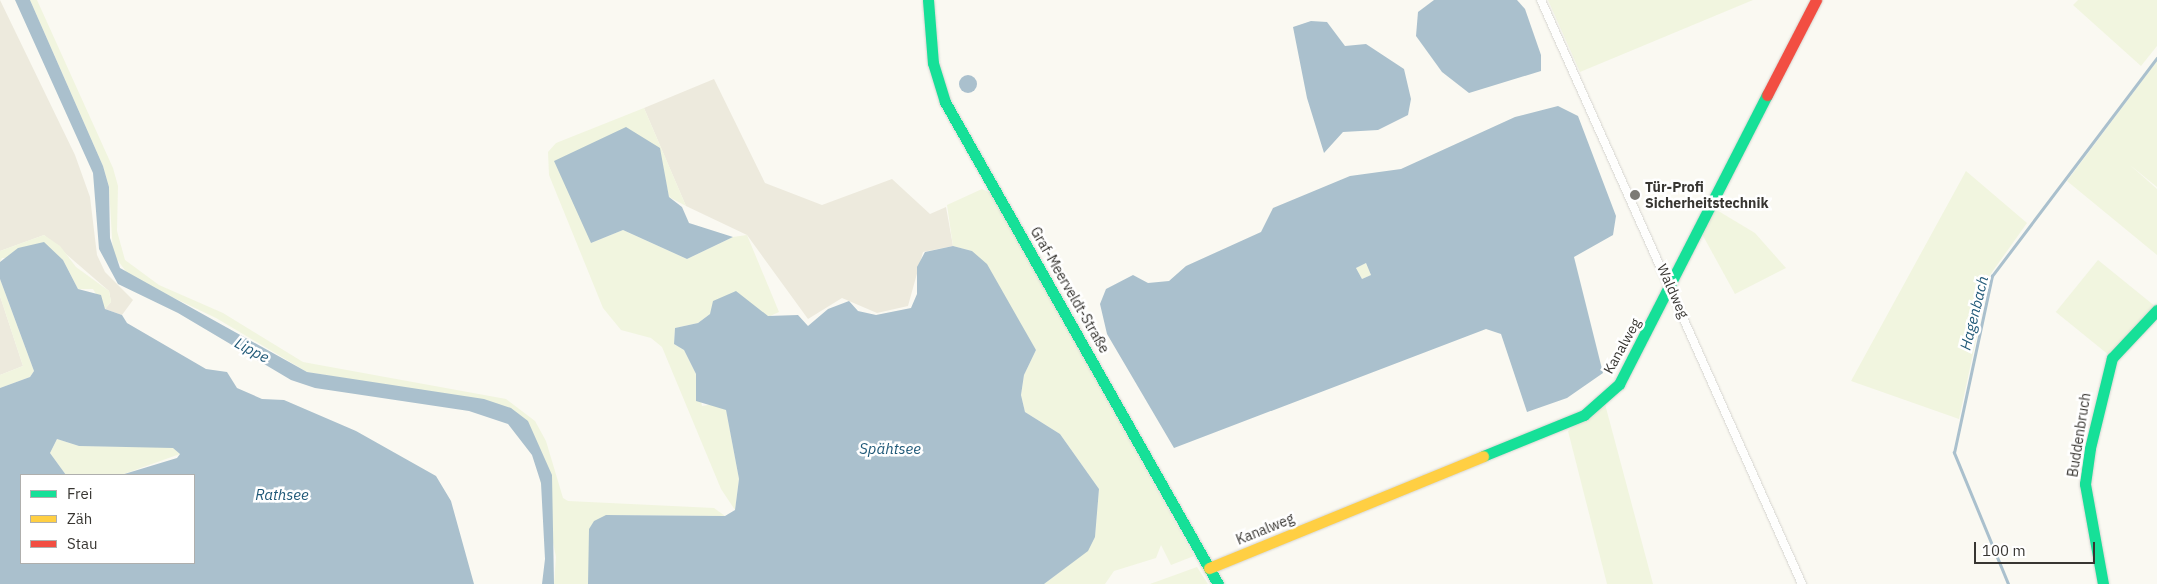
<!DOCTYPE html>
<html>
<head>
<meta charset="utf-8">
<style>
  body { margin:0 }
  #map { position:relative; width:2157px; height:584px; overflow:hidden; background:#faf9f2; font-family:"IBM Plex Sans",sans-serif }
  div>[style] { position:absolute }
  .built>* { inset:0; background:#edeadd }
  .green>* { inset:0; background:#f1f5df; transform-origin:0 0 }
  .water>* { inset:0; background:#aac0cd }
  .round { border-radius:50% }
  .stream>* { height:2.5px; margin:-1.25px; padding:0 1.25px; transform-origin:1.25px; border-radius:1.25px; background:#aac0cd }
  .roads { filter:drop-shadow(0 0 1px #d7d6d1) drop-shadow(0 0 1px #d7d6d1) }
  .street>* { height:8px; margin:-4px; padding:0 4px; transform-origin:4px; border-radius:4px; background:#fefefd }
  .fast>* { height:11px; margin:-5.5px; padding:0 5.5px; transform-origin:5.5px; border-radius:5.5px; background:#16e098 }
  .slow>* { height:11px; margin:-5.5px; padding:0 5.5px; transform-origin:5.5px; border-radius:5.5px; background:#ffcf43 }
  .jam>* { height:11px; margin:-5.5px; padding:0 5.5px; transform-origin:5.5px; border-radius:5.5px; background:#f24e42 }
  .dots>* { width:14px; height:14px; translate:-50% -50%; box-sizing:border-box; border:2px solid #fff; border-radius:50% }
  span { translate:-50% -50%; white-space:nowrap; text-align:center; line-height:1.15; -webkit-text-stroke:5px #fff; paint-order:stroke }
  .poi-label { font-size:14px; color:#383632; font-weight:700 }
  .left { translate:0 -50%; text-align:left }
  .street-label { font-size:14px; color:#383632 }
  .water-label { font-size:15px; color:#205978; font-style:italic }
  .legend { position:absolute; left:20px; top:474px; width:175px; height:90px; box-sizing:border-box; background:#fff; border:1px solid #afafad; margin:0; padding:6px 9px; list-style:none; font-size:15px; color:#383632 }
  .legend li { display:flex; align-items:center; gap:10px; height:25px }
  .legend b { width:25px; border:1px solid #afafad }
  .scale { position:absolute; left:1974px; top:542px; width:121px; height:22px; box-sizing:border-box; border:2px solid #383632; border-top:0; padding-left:6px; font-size:15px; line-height:18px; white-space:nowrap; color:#383632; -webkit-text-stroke:4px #fff; paint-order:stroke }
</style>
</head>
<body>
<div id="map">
  <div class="built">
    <div style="clip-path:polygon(0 0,75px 155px,90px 197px,97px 255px,105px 272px,133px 300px,122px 315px,105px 309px,111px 302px,109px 291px,44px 235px,0 251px)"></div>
    <div style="clip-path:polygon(714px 79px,765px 183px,822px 205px,892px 179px,930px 214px,946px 207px,953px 246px,923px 252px,908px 306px,877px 313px,842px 298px,808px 319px,747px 235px,686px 206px,644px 108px)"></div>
    <div style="clip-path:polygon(0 296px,23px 366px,0 375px)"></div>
  </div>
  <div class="green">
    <div style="clip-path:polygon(30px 0,37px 0,113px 168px,118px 186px,117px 231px,125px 260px,159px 285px,223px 313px,303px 362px,506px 399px,535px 421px,546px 441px,563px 498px,568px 501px,714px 508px,725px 516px,606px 515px,588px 584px,554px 584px,556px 557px,528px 421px,436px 393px,307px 372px,216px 318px,130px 277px,113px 254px,109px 187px,103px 166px)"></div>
    <div style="clip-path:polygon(1548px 0,1753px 0,1580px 72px)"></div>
    <div style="clip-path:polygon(2078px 0,2157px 0,2157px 46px,2141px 66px,2073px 5px)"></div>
    <div style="clip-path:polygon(2157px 61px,2157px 187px,2130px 165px,2157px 189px,2157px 255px,2067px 181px)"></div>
    <div style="clip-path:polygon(644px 108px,686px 206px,669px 197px,659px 148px,591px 243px,623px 230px,687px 259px,733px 237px,747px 235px,779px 312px,768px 317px,710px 314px,698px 323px,675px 328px,674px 344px,684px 350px,696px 374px,702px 406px,714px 404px,726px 409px,739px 479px,735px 510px,721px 489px,662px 347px,651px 338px,621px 330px,603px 308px,549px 175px,548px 152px,556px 143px)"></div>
    <div style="clip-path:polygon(1966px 171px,2027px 223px,1990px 275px,1959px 419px,1851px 381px)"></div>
    <div style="clip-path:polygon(982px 189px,993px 194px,1194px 556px,1171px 565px,1161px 545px,1156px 558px,1114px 571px,1105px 584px,1044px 584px,1088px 550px,1095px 537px,1099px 489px,1060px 434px,1025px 412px,1021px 395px,1024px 375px,1036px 350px,972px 251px,953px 246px,947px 205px)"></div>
    <div style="clip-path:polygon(1715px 209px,1755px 233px,1786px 268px,1735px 294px,1702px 234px)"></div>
    <div style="clip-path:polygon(44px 235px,60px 246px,76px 267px,109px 291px,111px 302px,105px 309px,93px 289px,78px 289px,63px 260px,2px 258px,0 262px,0 251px)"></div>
    <div style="left:2098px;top:260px;width:73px;height:67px;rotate:39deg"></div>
    <div style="clip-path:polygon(1366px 263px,1371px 275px,1362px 279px,1356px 268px)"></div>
    <div style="clip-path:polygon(0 279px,34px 371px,30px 377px,0 388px,0 375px,23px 366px,0 296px)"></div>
    <div style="clip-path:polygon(1605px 404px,1653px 584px,1607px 584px,1568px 431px)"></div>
    <div style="clip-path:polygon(57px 439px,79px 446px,173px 447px,180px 454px,121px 475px,66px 475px,50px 453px)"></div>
    <div style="clip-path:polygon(1197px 567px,1208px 584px,1150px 584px)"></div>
  </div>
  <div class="water">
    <div style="clip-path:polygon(15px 0,30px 0,103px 166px,109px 187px,110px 238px,120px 268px,307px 372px,484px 399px,511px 408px,528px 421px,552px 475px,554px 584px,542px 584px,545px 559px,541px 483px,532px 455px,508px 424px,469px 411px,315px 388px,291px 380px,178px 313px,118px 284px,99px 249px,93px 173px)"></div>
    <div style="clip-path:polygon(1434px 0,1517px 0,1525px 9px,1541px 55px,1541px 71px,1469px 93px,1442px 72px,1416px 36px,1418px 12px)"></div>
    <div style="clip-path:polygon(1311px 21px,1327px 22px,1345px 46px,1366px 44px,1404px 69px,1411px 99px,1408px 115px,1378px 130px,1343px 132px,1324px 153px,1307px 98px,1293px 27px)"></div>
    <div class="round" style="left:959px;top:75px;width:18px;height:18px"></div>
    <div style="clip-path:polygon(evenodd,1558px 106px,1578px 116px,1616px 216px,1613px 235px,1574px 257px,1603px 373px,1567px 398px,1527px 412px,1501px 334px,1486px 329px,1174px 448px,1107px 334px,1100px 304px,1106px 289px,1133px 275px,1148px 283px,1169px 281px,1186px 266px,1261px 232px,1273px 208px,1350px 176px,1401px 169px,1515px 117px,1558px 106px,1366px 263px,1371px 275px,1362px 279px,1356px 268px,1366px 263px)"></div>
    <div style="clip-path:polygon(626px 127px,660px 148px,669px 197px,682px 207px,689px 223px,733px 237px,687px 259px,623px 230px,591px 243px,554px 161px)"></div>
    <div style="clip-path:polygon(evenodd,44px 242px,63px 260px,78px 289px,101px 295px,105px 309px,122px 315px,127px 323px,206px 369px,227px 372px,237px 388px,262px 399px,284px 400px,356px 431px,436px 476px,451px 501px,474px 584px,0 584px,0 388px,30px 377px,34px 371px,0 279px,0 262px,18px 248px,44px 242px,57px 439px,79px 446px,173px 448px,180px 454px,177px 458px,121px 475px,106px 475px,194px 475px,194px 563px,21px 563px,21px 475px,66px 475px,50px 453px,57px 439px)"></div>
    <div style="clip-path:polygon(953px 246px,972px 251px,987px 264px,1036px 350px,1024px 375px,1021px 395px,1025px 412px,1060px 434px,1099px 489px,1095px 537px,1088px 551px,1044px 584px,588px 584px,589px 529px,594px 521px,606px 515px,725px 516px,735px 510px,739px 479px,726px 410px,696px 401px,696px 374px,684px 350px,674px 344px,675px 328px,698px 323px,710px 314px,713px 301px,736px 291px,768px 316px,798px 315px,808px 326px,828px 309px,849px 301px,858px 311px,876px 315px,911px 308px,917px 294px,917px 267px,925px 252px)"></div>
  </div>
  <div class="stream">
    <div style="left:2008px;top:584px;width:142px;rotate:-112.4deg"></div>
    <div style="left:1954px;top:453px;width:181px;rotate:-77.9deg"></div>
    <div style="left:1992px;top:276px;width:273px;rotate:-52.9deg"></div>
  </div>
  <div class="roads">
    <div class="street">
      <div style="left:1541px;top:0;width:640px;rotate:65.92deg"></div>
    </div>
    <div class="fast">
      <div style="left:928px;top:0;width:63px;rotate:85.5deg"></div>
      <div style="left:933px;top:63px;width:41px;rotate:72.9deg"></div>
      <div style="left:945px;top:102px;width:554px;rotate:60.47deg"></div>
      <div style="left:1483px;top:456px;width:109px;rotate:-22.1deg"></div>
      <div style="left:1584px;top:415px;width:47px;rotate:-41.5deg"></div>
      <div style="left:1619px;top:384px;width:325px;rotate:-62.9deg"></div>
      <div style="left:2103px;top:584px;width:102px;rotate:-100.2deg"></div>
      <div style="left:2085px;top:484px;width:36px;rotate:-82deg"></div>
      <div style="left:2090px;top:448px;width:93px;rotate:-76.3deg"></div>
      <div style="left:2112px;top:358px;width:66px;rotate:-46.8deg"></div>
    </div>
    <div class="slow">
      <div style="left:1209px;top:568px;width:296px;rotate:-22.2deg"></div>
    </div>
    <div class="jam">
      <div style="left:1767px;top:95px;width:107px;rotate:-62.7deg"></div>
    </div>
  </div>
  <div class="dots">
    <div style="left:1635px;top:195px;background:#7c7a75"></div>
  </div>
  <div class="poi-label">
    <span class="left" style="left:1645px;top:195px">Tür-Profi<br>Sicherheitstechnik</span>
  </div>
  <div class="street-label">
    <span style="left:1070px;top:290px;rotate:60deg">Graf-Meerveldt-Straße</span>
    <span style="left:1673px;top:291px;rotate:66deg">Waldweg</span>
    <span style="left:1622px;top:346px;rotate:-61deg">Kanalweg</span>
    <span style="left:2079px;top:435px;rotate:-81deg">Buddenbruch</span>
    <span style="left:1265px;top:529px;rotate:-22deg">Kanalweg</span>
  </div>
  <div class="water-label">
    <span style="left:1974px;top:313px;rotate:-76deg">Hagenbach</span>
    <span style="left:252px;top:350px;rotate:28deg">Lippe</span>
    <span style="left:890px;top:449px">Spähtsee</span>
    <span style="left:282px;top:495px">Rathsee</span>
  </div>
  <ul class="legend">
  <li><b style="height:6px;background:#16e098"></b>Frei</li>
  <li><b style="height:6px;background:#ffcf43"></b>Zäh</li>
  <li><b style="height:6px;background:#f24e42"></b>Stau</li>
  </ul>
  <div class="scale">100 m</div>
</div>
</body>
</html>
